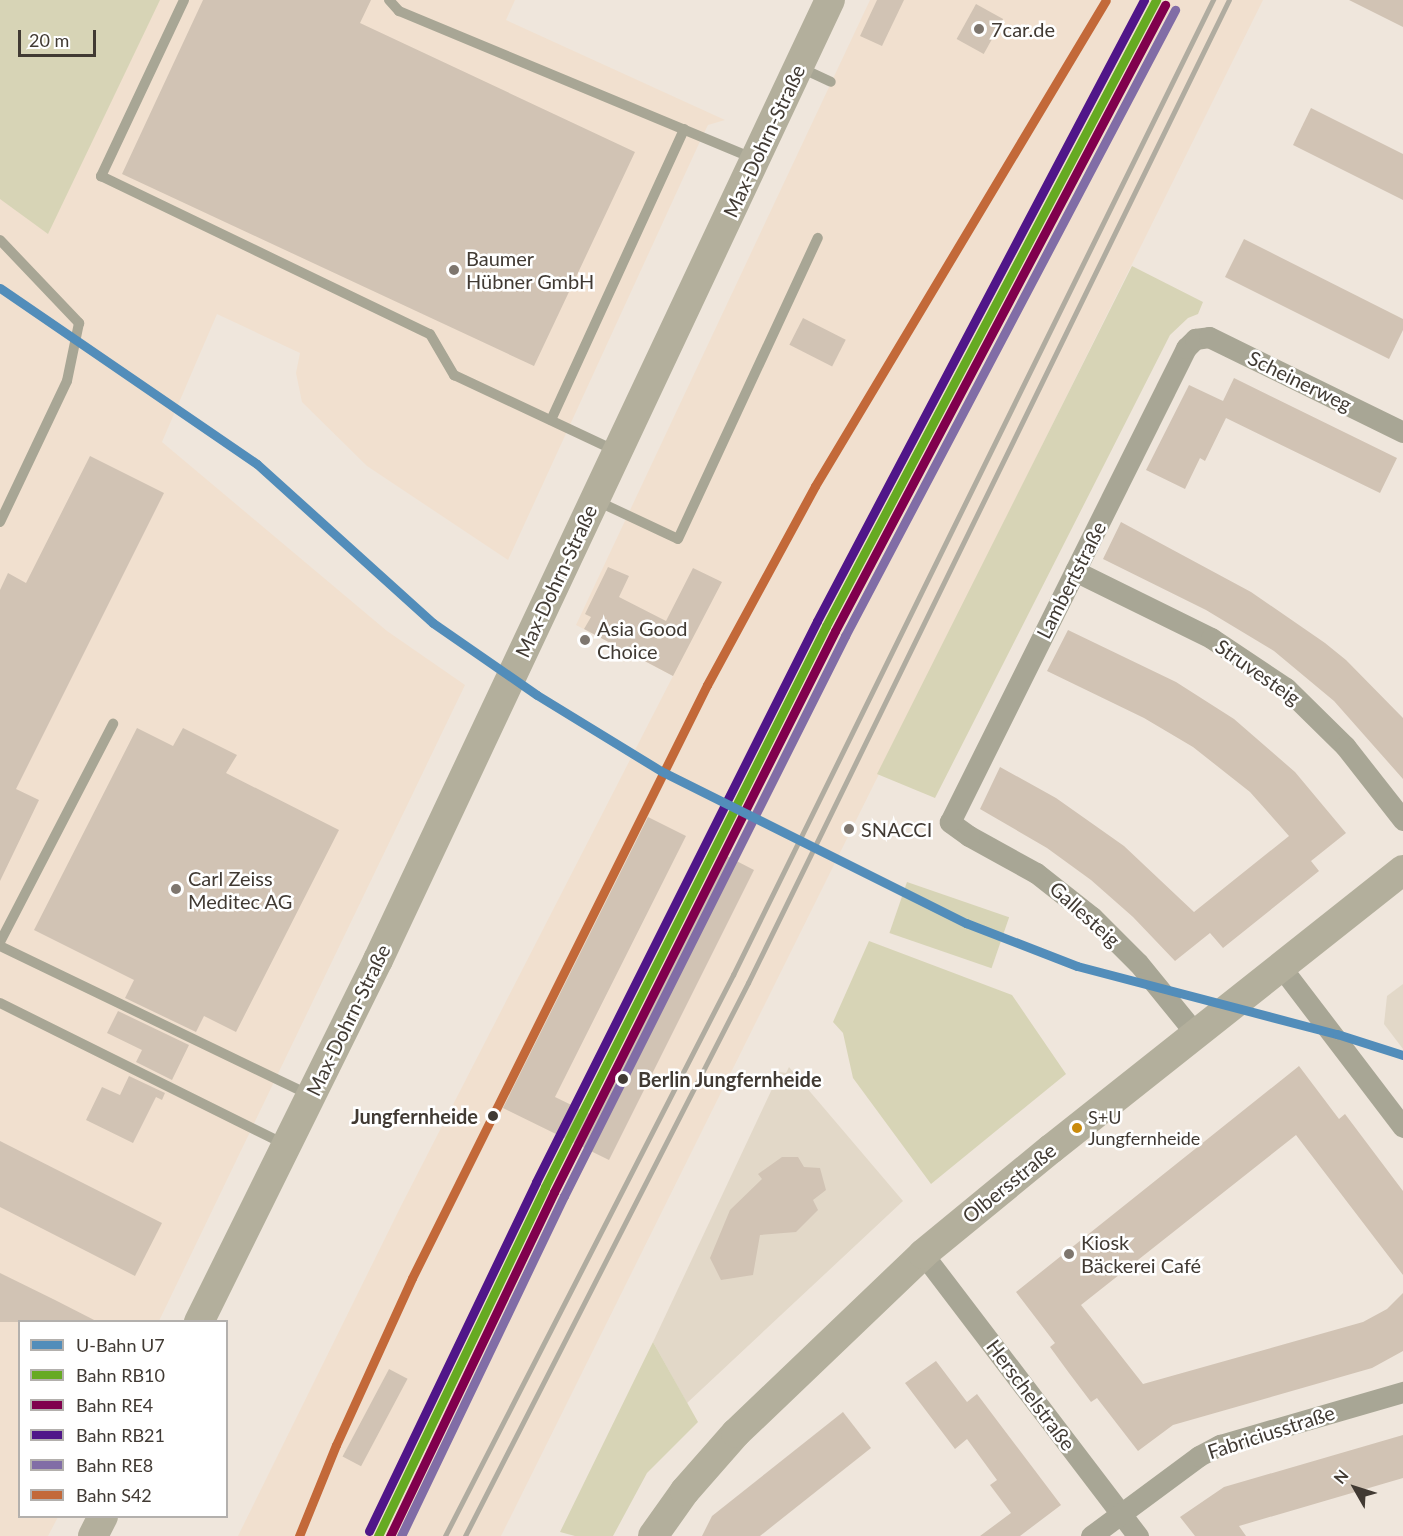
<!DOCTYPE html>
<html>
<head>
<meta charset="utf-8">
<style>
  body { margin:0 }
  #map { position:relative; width:1403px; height:1536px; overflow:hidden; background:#efe6dc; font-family:Lato,sans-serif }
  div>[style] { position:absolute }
  .built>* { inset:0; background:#f1e0cf }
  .education>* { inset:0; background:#e2d8c8 }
  .green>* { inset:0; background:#d7d4b6; transform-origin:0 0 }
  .building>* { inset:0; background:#d1c3b4; transform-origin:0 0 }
  .lane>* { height:10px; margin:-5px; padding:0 5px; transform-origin:5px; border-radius:5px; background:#a8a695 }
  .street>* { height:21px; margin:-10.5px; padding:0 10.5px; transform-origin:10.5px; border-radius:10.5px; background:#a8a695 }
  .secondary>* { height:30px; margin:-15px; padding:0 15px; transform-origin:15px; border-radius:15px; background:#b3af9c }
  .rail>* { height:4.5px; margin:-2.25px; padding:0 2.25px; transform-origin:2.25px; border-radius:2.25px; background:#b0aca0 }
  .rail-1>* { height:9px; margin:-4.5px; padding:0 4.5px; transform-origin:4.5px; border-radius:4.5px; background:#6a2 }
  .rail-2>* { height:9px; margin:-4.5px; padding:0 4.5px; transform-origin:4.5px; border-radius:4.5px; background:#80004d }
  .rail-3>* { height:9px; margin:-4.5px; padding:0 4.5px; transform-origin:4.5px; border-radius:4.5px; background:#501689 }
  .rail-4>* { height:9px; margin:-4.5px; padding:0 4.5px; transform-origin:4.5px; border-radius:4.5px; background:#816da6 }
  .rail-5>* { height:9px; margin:-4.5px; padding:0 4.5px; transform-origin:4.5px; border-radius:4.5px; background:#c36939 }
  .metro-1>* { height:9px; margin:-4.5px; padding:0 4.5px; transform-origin:4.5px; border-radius:4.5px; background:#528dba }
  .dots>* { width:16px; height:16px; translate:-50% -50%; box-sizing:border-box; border:3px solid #fff; border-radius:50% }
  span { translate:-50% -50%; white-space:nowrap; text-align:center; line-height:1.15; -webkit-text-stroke:5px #fff; paint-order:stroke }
  .bus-label { font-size:18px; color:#413a33 }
  .left { translate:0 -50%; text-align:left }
  .poi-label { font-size:20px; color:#413a33 }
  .street-label { font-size:20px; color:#413a33 }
  .stop-label { font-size:20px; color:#413a33; font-weight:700 }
  .right { translate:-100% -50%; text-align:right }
  .legend { position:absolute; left:18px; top:1320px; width:210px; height:198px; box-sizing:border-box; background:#fff; border:2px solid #b3b0ad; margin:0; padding:8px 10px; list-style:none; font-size:18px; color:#413a33 }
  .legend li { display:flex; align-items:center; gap:12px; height:30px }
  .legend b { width:30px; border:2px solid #b3b0ad }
  .north { position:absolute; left:1325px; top:1458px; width:60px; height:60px; -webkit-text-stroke:4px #fff; paint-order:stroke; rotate:309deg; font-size:16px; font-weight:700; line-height:24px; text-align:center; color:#413a33 }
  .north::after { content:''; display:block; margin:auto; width:21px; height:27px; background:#413a33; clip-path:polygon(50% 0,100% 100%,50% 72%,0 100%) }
  .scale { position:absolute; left:18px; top:30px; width:78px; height:27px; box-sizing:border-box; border:3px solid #413a33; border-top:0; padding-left:8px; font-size:18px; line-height:21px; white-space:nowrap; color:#413a33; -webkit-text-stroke:4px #fff; paint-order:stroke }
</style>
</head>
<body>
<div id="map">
  <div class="built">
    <div style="clip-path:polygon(0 0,515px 0,506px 20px,725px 120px,708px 125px,702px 137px,508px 560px,367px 466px,302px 402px,296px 373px,300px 353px,217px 314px,162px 442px,387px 631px,465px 685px,159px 1321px,20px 1322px,20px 1516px,58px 1517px,48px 1536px,0 1536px)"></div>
    <div style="clip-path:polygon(870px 0,1263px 0,501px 1536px,238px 1536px,401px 1206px,673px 676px,576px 625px)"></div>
  </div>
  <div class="education">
    <div style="clip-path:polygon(1403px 984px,1403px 1049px,1384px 1024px,1387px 996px)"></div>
    <div style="clip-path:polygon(789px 1067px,903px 1201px,687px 1403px,653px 1342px,780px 1072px,786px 1073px)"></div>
  </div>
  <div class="green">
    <div style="clip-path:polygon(0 0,160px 0,48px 234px,0 199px)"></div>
    <div style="clip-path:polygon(1132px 266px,1203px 302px,1198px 314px,1188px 318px,1170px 335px,935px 798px,877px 774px)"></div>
    <div style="left:907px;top:882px;width:108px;height:54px;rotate:19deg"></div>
    <div style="clip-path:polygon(869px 941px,1012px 995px,1066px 1074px,931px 1184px,853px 1078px,843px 1033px,833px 1022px)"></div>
    <div style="clip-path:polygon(653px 1342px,698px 1422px,647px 1473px,613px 1536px,575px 1536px,560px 1532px)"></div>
  </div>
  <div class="building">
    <div style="clip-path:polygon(203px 0,371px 0,360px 23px,635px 152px,534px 366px,122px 174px)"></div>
    <div style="clip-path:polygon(877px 0,904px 0,882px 46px,860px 36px)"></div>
    <div style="clip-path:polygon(1349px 0,1403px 0,1403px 27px)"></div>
    <div style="left:976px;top:4px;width:31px;height:40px;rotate:29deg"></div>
    <div style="clip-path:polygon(1311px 108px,1403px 154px,1403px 200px,1293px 145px)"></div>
    <div style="clip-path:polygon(1244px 239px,1403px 319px,1403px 330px,1389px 359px,1225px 277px)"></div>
    <div style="left:803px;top:318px;width:48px;height:30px;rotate:27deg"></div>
    <div style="clip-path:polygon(1234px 378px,1397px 458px,1380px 493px,1226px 418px,1205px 461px,1200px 458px,1185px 489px,1146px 470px,1189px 385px,1223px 401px)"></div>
    <div style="clip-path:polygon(90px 456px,164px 493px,16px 789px,39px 800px,0 881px,0 590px,8px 573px,26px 583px)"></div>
    <div style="clip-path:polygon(1121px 522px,1251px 592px,1325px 643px,1346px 660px,1403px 718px,1403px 779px,1334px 701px,1274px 651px,1206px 610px,1103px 559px)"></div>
    <div style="clip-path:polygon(608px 567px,629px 576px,619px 597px,666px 621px,693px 568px,722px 582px,673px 676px,584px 629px,591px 617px,585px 614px)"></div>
    <div style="clip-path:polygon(1068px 630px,1176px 682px,1234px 719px,1295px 772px,1346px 833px,1311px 861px,1319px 871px,1223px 948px,1210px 933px,1175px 961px,1133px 917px,1091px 880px,1047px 848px,980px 809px,1000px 767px,1056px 798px,1124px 846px,1194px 912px,1289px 836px,1250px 792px,1193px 747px,1144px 718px,1047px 671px)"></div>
    <div style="clip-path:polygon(137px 728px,173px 746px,183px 728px,237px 755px,226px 773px,339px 830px,236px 1032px,204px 1016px,196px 1032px,125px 998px,134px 980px,34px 930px)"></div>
    <div style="clip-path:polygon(648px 817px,686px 836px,555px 1097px,590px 1114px,721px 853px,754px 870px,609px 1160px,503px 1108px)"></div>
    <div style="clip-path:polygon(118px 1011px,189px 1045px,172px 1080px,136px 1062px,142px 1050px,107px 1033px)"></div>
    <div style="clip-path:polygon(1299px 1066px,1339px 1119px,1345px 1114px,1403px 1191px,1403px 1275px,1296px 1135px,1081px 1305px,1143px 1384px,1363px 1322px,1387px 1309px,1403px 1293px,1403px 1351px,1372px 1368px,1173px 1425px,1138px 1451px,1097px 1398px,1091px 1402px,1069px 1373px,1050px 1347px,1055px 1343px,1016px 1292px)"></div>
    <div style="clip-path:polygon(129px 1076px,165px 1093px,162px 1100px,156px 1097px,133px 1143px,86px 1120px,102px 1087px,120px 1095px)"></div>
    <div style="clip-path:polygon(0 1141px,162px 1223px,135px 1276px,0 1207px)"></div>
    <div style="clip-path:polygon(782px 1157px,798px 1157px,804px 1167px,820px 1168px,826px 1190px,813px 1200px,818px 1210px,796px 1232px,760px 1235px,753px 1275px,721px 1280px,710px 1258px,730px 1210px,762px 1179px,758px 1174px)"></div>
    <div style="clip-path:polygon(0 1273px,55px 1300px,98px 1322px,0 1322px)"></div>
    <div style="clip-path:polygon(936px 1361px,967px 1402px,977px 1394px,1061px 1505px,1020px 1536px,980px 1536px,1011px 1513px,990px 1485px,997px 1480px,967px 1439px,955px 1449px,905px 1383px)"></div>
    <div style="left:389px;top:1369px;width:21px;height:99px;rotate:28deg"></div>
    <div style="clip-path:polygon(843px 1412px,871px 1448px,760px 1536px,702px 1536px,712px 1516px)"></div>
    <div style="clip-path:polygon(1403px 1435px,1403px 1478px,1239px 1526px,1246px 1536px,1195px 1536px,1180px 1517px,1224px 1487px)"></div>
  </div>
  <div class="lane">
    <div style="left:184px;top:0;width:195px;rotate:115.2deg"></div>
    <div style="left:101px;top:176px;width:365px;rotate:25.7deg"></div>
    <div style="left:430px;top:334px;width:48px;rotate:59.7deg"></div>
    <div style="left:454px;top:375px;width:179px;rotate:25.1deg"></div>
    <div style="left:389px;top:0;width:15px;rotate:48deg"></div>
    <div style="left:399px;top:11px;width:383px;rotate:22.6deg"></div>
    <div style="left:799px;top:67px;width:35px;rotate:25deg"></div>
    <div style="left:0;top:240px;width:115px;rotate:46.4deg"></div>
    <div style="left:79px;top:323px;width:59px;rotate:101.7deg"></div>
    <div style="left:67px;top:381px;width:156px;rotate:115.4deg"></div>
    <div style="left:551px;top:420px;width:320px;rotate:-65.4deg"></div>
    <div style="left:597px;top:501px;width:89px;rotate:25.1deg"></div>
    <div style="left:678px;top:539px;width:332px;rotate:-65.1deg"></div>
    <div style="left:0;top:942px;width:246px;rotate:-62.6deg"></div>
    <div style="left:0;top:946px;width:342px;rotate:25.7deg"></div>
    <div style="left:0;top:1003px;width:319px;rotate:26.4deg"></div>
  </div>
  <div class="street">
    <div style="left:1075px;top:571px;width:152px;rotate:26.2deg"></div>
    <div style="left:1211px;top:638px;width:90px;rotate:33.7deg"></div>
    <div style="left:1286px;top:688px;width:83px;rotate:44.5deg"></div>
    <div style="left:1345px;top:746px;width:94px;rotate:51.9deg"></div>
    <div style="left:1281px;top:967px;width:201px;rotate:52.7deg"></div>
    <div style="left:1196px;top:1034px;width:92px;rotate:-129.2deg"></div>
    <div style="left:1138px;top:963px;width:65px;rotate:-135deg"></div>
    <div style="left:1092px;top:917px;width:71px;rotate:-141.8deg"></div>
    <div style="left:1036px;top:873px;width:77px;rotate:-151.1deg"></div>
    <div style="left:969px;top:836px;width:24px;rotate:-144deg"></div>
    <div style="left:950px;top:822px;width:530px;rotate:-63.53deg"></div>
    <div style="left:1186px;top:348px;width:13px;rotate:-45deg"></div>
    <div style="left:1195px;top:339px;width:14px;rotate:-8deg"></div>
    <div style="left:1209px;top:337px;width:216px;rotate:26.1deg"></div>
    <div style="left:923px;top:1254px;width:355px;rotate:52.7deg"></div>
    <div style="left:1091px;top:1536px;width:134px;rotate:-36.5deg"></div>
    <div style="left:1199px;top:1456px;width:24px;rotate:-28deg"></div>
    <div style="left:1220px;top:1445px;width:191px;rotate:-16.2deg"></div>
  </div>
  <div class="secondary">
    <div style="left:199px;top:1322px;width:404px;rotate:-63.7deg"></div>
    <div style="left:378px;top:960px;width:1061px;rotate:-64.79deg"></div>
    <div style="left:93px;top:1536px;width:22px;rotate:-63deg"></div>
    <div style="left:653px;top:1536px;width:55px;rotate:-54.6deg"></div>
    <div style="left:685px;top:1491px;width:77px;rotate:-48.7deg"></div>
    <div style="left:736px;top:1433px;width:259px;rotate:-43.7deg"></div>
    <div style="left:923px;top:1254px;width:166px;rotate:-39.4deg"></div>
    <div style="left:1051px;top:1149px;width:449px;rotate:-38.4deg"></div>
  </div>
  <div class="rail">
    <div style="left:445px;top:1536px;width:631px;rotate:-62.83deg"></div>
    <div style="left:733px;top:975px;width:1087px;rotate:-63.79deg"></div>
    <div style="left:465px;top:1536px;width:621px;rotate:-62.9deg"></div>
    <div style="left:748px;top:983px;width:1094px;rotate:-63.93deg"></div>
  </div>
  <div class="rail-1">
    <div style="left:378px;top:1536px;width:387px;rotate:-64.4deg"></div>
    <div style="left:545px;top:1187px;width:627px;rotate:-63.39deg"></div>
    <div style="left:826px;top:626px;width:708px;rotate:-62.2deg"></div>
  </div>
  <div class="rail-2">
    <div style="left:390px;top:1536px;width:381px;rotate:-64.5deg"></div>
    <div style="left:554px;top:1192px;width:627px;rotate:-63.39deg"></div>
    <div style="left:835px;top:631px;width:708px;rotate:-62.2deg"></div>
  </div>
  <div class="rail-3">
    <div style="left:369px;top:1531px;width:387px;rotate:-64.4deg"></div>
    <div style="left:536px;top:1182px;width:627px;rotate:-63.39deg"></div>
    <div style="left:817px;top:621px;width:702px;rotate:-62.23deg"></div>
  </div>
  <div class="rail-4">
    <div style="left:401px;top:1536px;width:377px;rotate:-64.4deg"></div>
    <div style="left:564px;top:1196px;width:627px;rotate:-63.35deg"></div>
    <div style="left:845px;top:636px;width:708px;rotate:-62.2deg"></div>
  </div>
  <div class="rail-5">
    <div style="left:299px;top:1536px;width:98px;rotate:-67.9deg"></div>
    <div style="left:336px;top:1445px;width:183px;rotate:-65.5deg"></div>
    <div style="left:412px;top:1278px;width:662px;rotate:-63.55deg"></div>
    <div style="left:707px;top:685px;width:226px;rotate:-61.5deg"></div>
    <div style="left:815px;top:486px;width:566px;rotate:-59.09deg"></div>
  </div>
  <div class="metro-1">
    <div style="left:0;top:288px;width:311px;rotate:34.4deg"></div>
    <div style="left:257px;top:464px;width:237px;rotate:42.1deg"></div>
    <div style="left:433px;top:623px;width:126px;rotate:34.7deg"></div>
    <div style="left:537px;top:695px;width:145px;rotate:31.5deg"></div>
    <div style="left:661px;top:771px;width:341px;rotate:26.5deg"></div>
    <div style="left:966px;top:923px;width:119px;rotate:21.2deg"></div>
    <div style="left:1077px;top:966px;width:269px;rotate:14.7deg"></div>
    <div style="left:1337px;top:1034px;width:69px;rotate:17.7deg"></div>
  </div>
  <div class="dots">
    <div style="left:979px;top:29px;background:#7e766e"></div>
    <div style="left:454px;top:270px;background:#7e766e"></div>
    <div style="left:585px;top:640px;background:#7e766e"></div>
    <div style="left:849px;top:829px;background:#7e766e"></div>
    <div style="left:176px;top:889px;background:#7e766e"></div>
    <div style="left:623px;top:1079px;background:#413a33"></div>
    <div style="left:493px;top:1116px;background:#413a33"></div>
    <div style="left:1077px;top:1128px;background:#ca8b0d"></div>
    <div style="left:1069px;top:1254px;background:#7e766e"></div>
  </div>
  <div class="bus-label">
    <span class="left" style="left:1088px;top:1128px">S+U<br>Jungfernheide</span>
  </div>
  <div class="poi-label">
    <span class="left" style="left:991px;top:29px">7car.de</span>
    <span class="left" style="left:466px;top:270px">Baumer<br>Hübner GmbH</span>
    <span class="left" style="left:597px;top:640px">Asia Good<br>Choice</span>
    <span class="left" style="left:861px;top:829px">SNACCI</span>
    <span class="left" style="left:188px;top:890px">Carl Zeiss<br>Meditec AG</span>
    <span class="left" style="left:1081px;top:1254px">Kiosk<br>Bäckerei Café</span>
  </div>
  <div class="street-label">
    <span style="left:764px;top:141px;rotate:-65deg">Max-Dohrn-Straße</span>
    <span style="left:1300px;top:381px;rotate:26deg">Scheinerweg</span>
    <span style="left:1071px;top:580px;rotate:-63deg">Lambertstraße</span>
    <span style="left:556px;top:581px;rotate:-65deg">Max-Dohrn-Straße</span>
    <span style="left:1258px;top:672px;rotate:35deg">Struvesteig</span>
    <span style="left:1085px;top:914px;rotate:42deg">Gallesteig</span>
    <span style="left:348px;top:1020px;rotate:-64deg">Max-Dohrn-Straße</span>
    <span style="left:1009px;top:1183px;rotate:-39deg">Olbersstraße</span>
    <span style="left:1031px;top:1395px;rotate:53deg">Herschelstraße</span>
    <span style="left:1271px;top:1432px;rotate:-18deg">Fabriciusstraße</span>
  </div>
  <div class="stop-label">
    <span class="left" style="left:638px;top:1079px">Berlin Jungfernheide</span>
    <span class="right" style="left:478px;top:1116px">Jungfernheide</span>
  </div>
  <ul class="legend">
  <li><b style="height:8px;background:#528dba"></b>U-Bahn U7</li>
  <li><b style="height:8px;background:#6a2"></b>Bahn RB10</li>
  <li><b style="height:8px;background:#80004d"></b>Bahn RE4</li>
  <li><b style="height:8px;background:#501689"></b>Bahn RB21</li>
  <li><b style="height:8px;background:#816da6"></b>Bahn RE8</li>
  <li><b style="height:8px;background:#c36939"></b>Bahn S42</li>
  </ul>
  <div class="north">N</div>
  <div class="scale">20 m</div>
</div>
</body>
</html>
